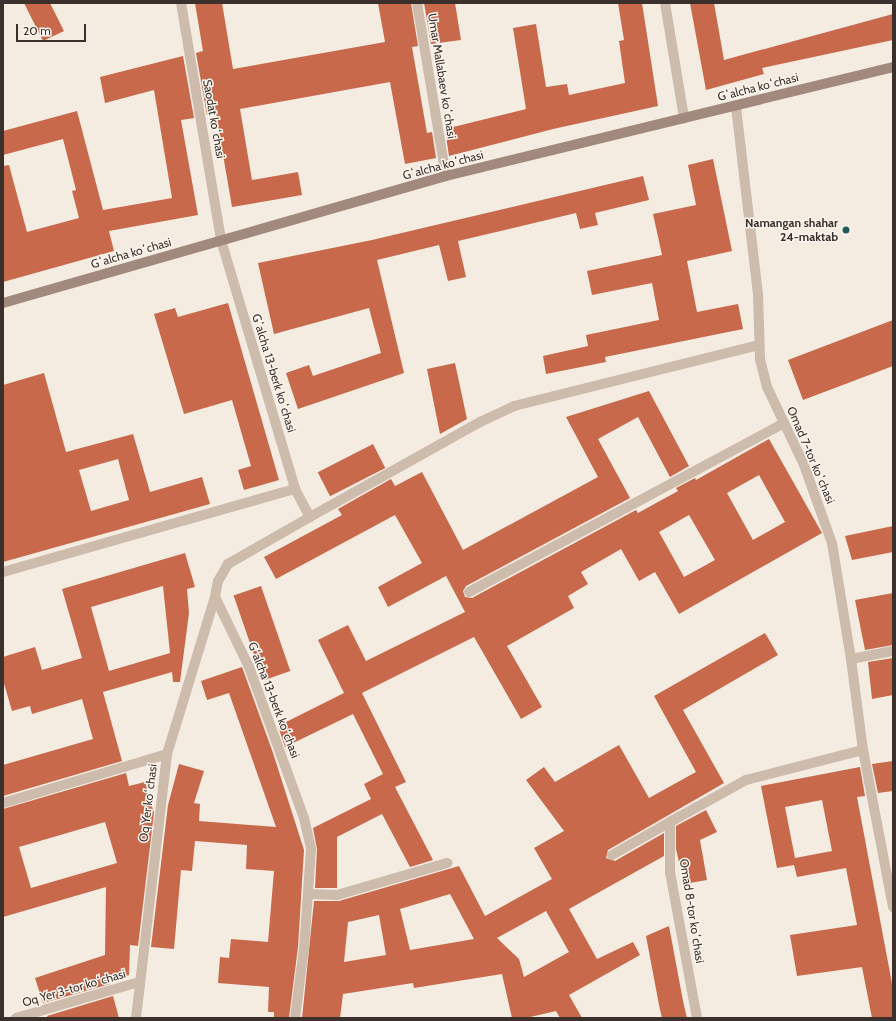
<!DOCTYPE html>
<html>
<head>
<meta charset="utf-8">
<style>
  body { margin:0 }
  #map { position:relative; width:896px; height:1021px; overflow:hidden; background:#f4ebe1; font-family:Cabin,sans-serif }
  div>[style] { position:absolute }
  .building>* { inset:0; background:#c8694b; transform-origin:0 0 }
  .lane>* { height:10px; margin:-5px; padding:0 5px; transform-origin:5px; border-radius:5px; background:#cdbbac }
  .street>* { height:10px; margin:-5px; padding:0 5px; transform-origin:5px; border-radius:5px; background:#cdbbac }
  .secondary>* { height:10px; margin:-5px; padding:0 5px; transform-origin:5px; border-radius:5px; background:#a18a7d }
  .dots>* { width:11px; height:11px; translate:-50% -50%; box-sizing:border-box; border:2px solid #fbf5ee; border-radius:50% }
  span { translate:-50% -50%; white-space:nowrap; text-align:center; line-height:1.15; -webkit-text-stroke:3px #fbf5ee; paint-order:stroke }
  .street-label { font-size:12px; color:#3b302b }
  .poi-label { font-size:12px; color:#3b302b; font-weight:700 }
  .right { translate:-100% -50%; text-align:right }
  .frame { position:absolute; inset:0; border:4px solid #3b302b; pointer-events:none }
  .scale { position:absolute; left:16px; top:24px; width:70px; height:18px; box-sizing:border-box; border:2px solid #3b302b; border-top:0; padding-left:5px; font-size:12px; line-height:14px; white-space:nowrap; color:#3b302b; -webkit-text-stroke:3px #fbf5ee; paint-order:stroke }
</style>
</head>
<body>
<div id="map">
  <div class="building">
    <div style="clip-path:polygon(24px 3px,50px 3px,64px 31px,43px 41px)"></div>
    <div style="clip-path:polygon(195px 3px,222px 3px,233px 69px,385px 42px,378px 3px,411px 3px,418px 46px,412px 47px,427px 133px,432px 132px,436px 158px,405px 164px,390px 82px,240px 109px,252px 180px,298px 172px,302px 195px,232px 207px,216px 114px,207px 115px,196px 53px,203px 51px)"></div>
    <div style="clip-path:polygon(424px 3px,455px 3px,461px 40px,431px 44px)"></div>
    <div style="clip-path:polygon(618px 3px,642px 3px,658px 106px,553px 129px,449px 156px,445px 129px,526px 109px,513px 28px,536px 24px,546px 87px,567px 84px,569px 95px,625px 83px,619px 41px,624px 40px)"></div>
    <div style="clip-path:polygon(690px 3px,714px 3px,724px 60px,893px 14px,893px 40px,762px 68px,764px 74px,706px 90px)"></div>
    <div style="clip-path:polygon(183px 56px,194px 118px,181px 120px,198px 215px,109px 231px,114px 251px,3px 282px,3px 166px,9px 165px,27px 232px,79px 218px,72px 191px,76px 190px,63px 139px,3px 155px,3px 131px,77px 111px,103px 210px,172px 198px,154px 90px,105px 103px,100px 77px)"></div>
    <div style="clip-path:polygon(713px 159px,732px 251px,687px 261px,697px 312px,738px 304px,743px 329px,605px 357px,606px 362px,546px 374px,543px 356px,588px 346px,586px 335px,659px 320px,652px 283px,592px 295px,587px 271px,662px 255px,653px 214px,696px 205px,688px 165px)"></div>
    <div style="clip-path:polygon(643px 176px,649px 200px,595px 213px,598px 225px,580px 229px,576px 213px,458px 241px,466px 277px,448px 281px,439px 245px,377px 260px,404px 373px,298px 409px,286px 373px,309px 365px,313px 376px,381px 353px,369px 308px,274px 334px,258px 263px,372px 240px)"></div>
    <div style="clip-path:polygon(228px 303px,279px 480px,244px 490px,238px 470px,251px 466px,232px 400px,184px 414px,154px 314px,175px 308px,178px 317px)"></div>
    <div style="clip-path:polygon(893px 320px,893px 366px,803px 400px,788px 360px)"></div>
    <div style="clip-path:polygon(455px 363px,467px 419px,440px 434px,427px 369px)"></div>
    <div style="clip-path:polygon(evenodd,44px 373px,66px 452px,133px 434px,150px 492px,202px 477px,210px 504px,3px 562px,3px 385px,44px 373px,118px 459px,129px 500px,91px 511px,79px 470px,118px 459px)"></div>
    <div style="clip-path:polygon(evenodd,649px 391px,689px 466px,670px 477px,638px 417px,598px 439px,630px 498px,466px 586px,463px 591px,465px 597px,472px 598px,636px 510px,638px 513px,678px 491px,676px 488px,695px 478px,696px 480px,769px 439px,822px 533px,679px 614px,655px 572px,639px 581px,621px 549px,581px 572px,588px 584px,568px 596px,574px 608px,507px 646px,542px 707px,521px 719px,474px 637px,362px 693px,406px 782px,395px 787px,433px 860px,410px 867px,382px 814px,337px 837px,337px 888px,315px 888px,317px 849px,313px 828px,371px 799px,364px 784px,383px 774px,353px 714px,285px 747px,278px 726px,344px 693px,318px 640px,348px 625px,366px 661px,465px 612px,446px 576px,388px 607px,378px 587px,422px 563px,395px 515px,276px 579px,264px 557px,342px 515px,338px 509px,391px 479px,395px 486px,422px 472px,463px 550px,598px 477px,566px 417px,649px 391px,759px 475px,785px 522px,753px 540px,727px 493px,759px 475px,649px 391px,689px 515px,715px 560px,684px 577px,659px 532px,689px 515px)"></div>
    <div style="left:373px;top:444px;width:27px;height:62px;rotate:63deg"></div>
    <div style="clip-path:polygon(893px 526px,893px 552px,852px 560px,845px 536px)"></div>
    <div style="clip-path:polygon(evenodd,185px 553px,195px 587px,187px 589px,189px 613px,180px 682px,173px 682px,172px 672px,103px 692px,122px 761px,3px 796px,3px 765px,93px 739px,82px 699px,32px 714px,30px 706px,12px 711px,3px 680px,3px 657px,35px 647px,42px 670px,82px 658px,62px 589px,185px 553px,163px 586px,170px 653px,109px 671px,91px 607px,163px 586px)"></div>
    <div style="left:261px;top:586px;width:90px;height:29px;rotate:71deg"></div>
    <div style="clip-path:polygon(893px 593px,893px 645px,865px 650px,855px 600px)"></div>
    <div style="clip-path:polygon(evenodd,765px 633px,778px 655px,683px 710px,724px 783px,608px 850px,606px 858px,615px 861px,664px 833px,664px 856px,569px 909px,597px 959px,633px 942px,640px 955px,569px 995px,582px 1018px,560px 1018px,556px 1011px,526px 1018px,512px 1018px,502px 974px,414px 988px,413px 983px,343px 994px,340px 1018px,302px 1018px,314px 901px,339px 901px,459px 866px,485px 916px,552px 879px,534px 848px,564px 831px,526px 780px,544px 767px,555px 782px,619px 745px,649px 798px,696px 772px,654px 696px,765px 633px,450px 894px,474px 939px,410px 950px,400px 909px,450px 894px,765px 633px,546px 911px,569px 952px,524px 977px,519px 959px,497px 938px,546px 911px,765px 633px,379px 915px,386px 955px,344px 962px,348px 922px,379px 915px)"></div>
    <div style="clip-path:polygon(893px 658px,893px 695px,872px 699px,868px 662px)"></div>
    <div style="clip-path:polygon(242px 667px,273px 753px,304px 850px,298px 947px,289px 1018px,274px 1018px,274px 1012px,268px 1012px,269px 987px,218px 983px,220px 957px,229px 958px,231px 939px,268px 942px,274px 871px,246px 869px,247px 845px,195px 841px,192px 871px,181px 870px,174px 949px,151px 947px,168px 805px,179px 764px,204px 771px,194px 803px,200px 804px,199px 821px,276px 827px,229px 693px,207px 700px,201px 681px)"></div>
    <div style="clip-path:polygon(893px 761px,893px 791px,878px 793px,872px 764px)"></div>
    <div style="clip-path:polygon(evenodd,860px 767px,865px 796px,857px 797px,893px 989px,893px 1018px,872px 1018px,862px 967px,797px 976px,790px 935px,857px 925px,846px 868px,797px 877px,794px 865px,777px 868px,761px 786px,860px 767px,822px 800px,832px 851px,795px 858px,785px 807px,822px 800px)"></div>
    <div style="clip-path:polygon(evenodd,126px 773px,129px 786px,145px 782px,154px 813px,138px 946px,130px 945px,129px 975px,109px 982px,110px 984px,43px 1003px,35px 978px,105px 955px,106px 887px,3px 917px,3px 809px,126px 773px,105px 822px,117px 863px,31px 888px,19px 847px,105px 822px)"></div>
    <div style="clip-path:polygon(706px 810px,717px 832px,700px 840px,707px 880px,684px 884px,676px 849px,676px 826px)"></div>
    <div style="clip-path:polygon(669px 926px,683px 1001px,687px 1018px,662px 1018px,659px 1005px,646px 936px)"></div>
    <div style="clip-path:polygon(113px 996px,119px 1018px,48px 1018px,47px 1016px)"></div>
  </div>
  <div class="lane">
    <div style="left:469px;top:592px;width:357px;rotate:-28.2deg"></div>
    <div style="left:612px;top:855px;width:67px;rotate:-29.6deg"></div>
    <div style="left:309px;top:894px;width:28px;rotate:2deg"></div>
    <div style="left:337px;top:895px;width:115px;rotate:-16.2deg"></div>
  </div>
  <div class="street">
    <div style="left:181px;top:3px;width:240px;rotate:80.4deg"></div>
    <div style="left:221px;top:240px;width:260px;rotate:73.4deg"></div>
    <div style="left:295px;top:489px;width:32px;rotate:62deg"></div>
    <div style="left:310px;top:517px;width:95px;rotate:150.2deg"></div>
    <div style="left:228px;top:564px;width:20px;rotate:120deg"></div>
    <div style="left:218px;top:581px;width:16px;rotate:101deg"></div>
    <div style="left:215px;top:597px;width:78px;rotate:64.1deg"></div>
    <div style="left:249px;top:667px;width:161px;rotate:70deg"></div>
    <div style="left:304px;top:818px;width:32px;rotate:77deg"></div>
    <div style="left:311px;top:849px;width:99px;rotate:94deg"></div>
    <div style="left:304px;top:948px;width:71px;rotate:97.3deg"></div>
    <div style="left:417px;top:3px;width:175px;rotate:80.5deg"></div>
    <div style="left:665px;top:3px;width:117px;rotate:80.6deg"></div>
    <div style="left:736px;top:107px;width:188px;rotate:83.3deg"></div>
    <div style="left:758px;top:294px;width:65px;rotate:88.2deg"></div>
    <div style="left:760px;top:359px;width:29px;rotate:76deg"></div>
    <div style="left:767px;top:387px;width:86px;rotate:64.6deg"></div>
    <div style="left:804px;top:465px;width:83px;rotate:70.3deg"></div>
    <div style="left:832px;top:543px;width:118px;rotate:80.7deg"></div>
    <div style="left:851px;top:659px;width:92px;rotate:82.5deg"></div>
    <div style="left:863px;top:750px;width:160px;rotate:79.2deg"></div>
    <div style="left:310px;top:517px;width:195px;rotate:-29.2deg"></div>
    <div style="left:480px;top:422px;width:38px;rotate:-25deg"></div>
    <div style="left:514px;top:406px;width:252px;rotate:-14deg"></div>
    <div style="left:3px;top:572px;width:304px;rotate:-15.9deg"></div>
    <div style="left:851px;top:659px;width:43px;rotate:-10.8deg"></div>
    <div style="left:3px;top:803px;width:171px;rotate:-16.6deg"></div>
    <div style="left:16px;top:1018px;width:128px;rotate:-16.3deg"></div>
    <div style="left:136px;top:1018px;width:266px;rotate:-83.3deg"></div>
    <div style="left:167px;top:754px;width:164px;rotate:-73deg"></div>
    <div style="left:697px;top:1018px;width:147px;rotate:-100.5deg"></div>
    <div style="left:670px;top:873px;width:51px;rotate:-90deg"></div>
    <div style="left:670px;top:822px;width:87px;rotate:-28.9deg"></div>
    <div style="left:746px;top:780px;width:121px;rotate:-14.4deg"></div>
  </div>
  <div class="secondary">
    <div style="left:3px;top:303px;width:461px;rotate:-16deg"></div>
    <div style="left:446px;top:176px;width:460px;rotate:-13.7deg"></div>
  </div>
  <div class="dots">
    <div style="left:846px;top:230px;background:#1f5a5e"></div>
  </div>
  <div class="street-label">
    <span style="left:442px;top:76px;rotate:81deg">Umar Mallabaev koʻchasi</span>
    <span style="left:758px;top:87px;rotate:-14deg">Gʻalcha koʻchasi</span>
    <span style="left:214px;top:119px;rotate:80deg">Saodat koʻchasi</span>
    <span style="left:443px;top:165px;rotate:-15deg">Gʻalcha koʻchasi</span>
    <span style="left:131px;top:253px;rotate:-16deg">Gʻalcha koʻchasi</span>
    <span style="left:274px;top:373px;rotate:73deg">Gʻalcha 13-berk koʻchasi</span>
    <span style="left:811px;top:455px;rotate:67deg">Omad 7-tor koʻchasi</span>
    <span style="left:274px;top:700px;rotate:69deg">Gʻalcha 13-berk koʻchasi</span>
    <span style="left:148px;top:803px;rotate:-83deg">Oq Yer koʻchasi</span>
    <span style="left:692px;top:911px;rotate:81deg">Omad 8-tor koʻchasi</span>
    <span style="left:74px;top:988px;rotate:-16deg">Oq Yer 3-tor koʻchasi</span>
  </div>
  <div class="poi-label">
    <span class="right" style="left:838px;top:230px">Namangan shahar<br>24-maktab</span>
  </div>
  <div class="frame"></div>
  <div class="scale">20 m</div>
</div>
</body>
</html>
